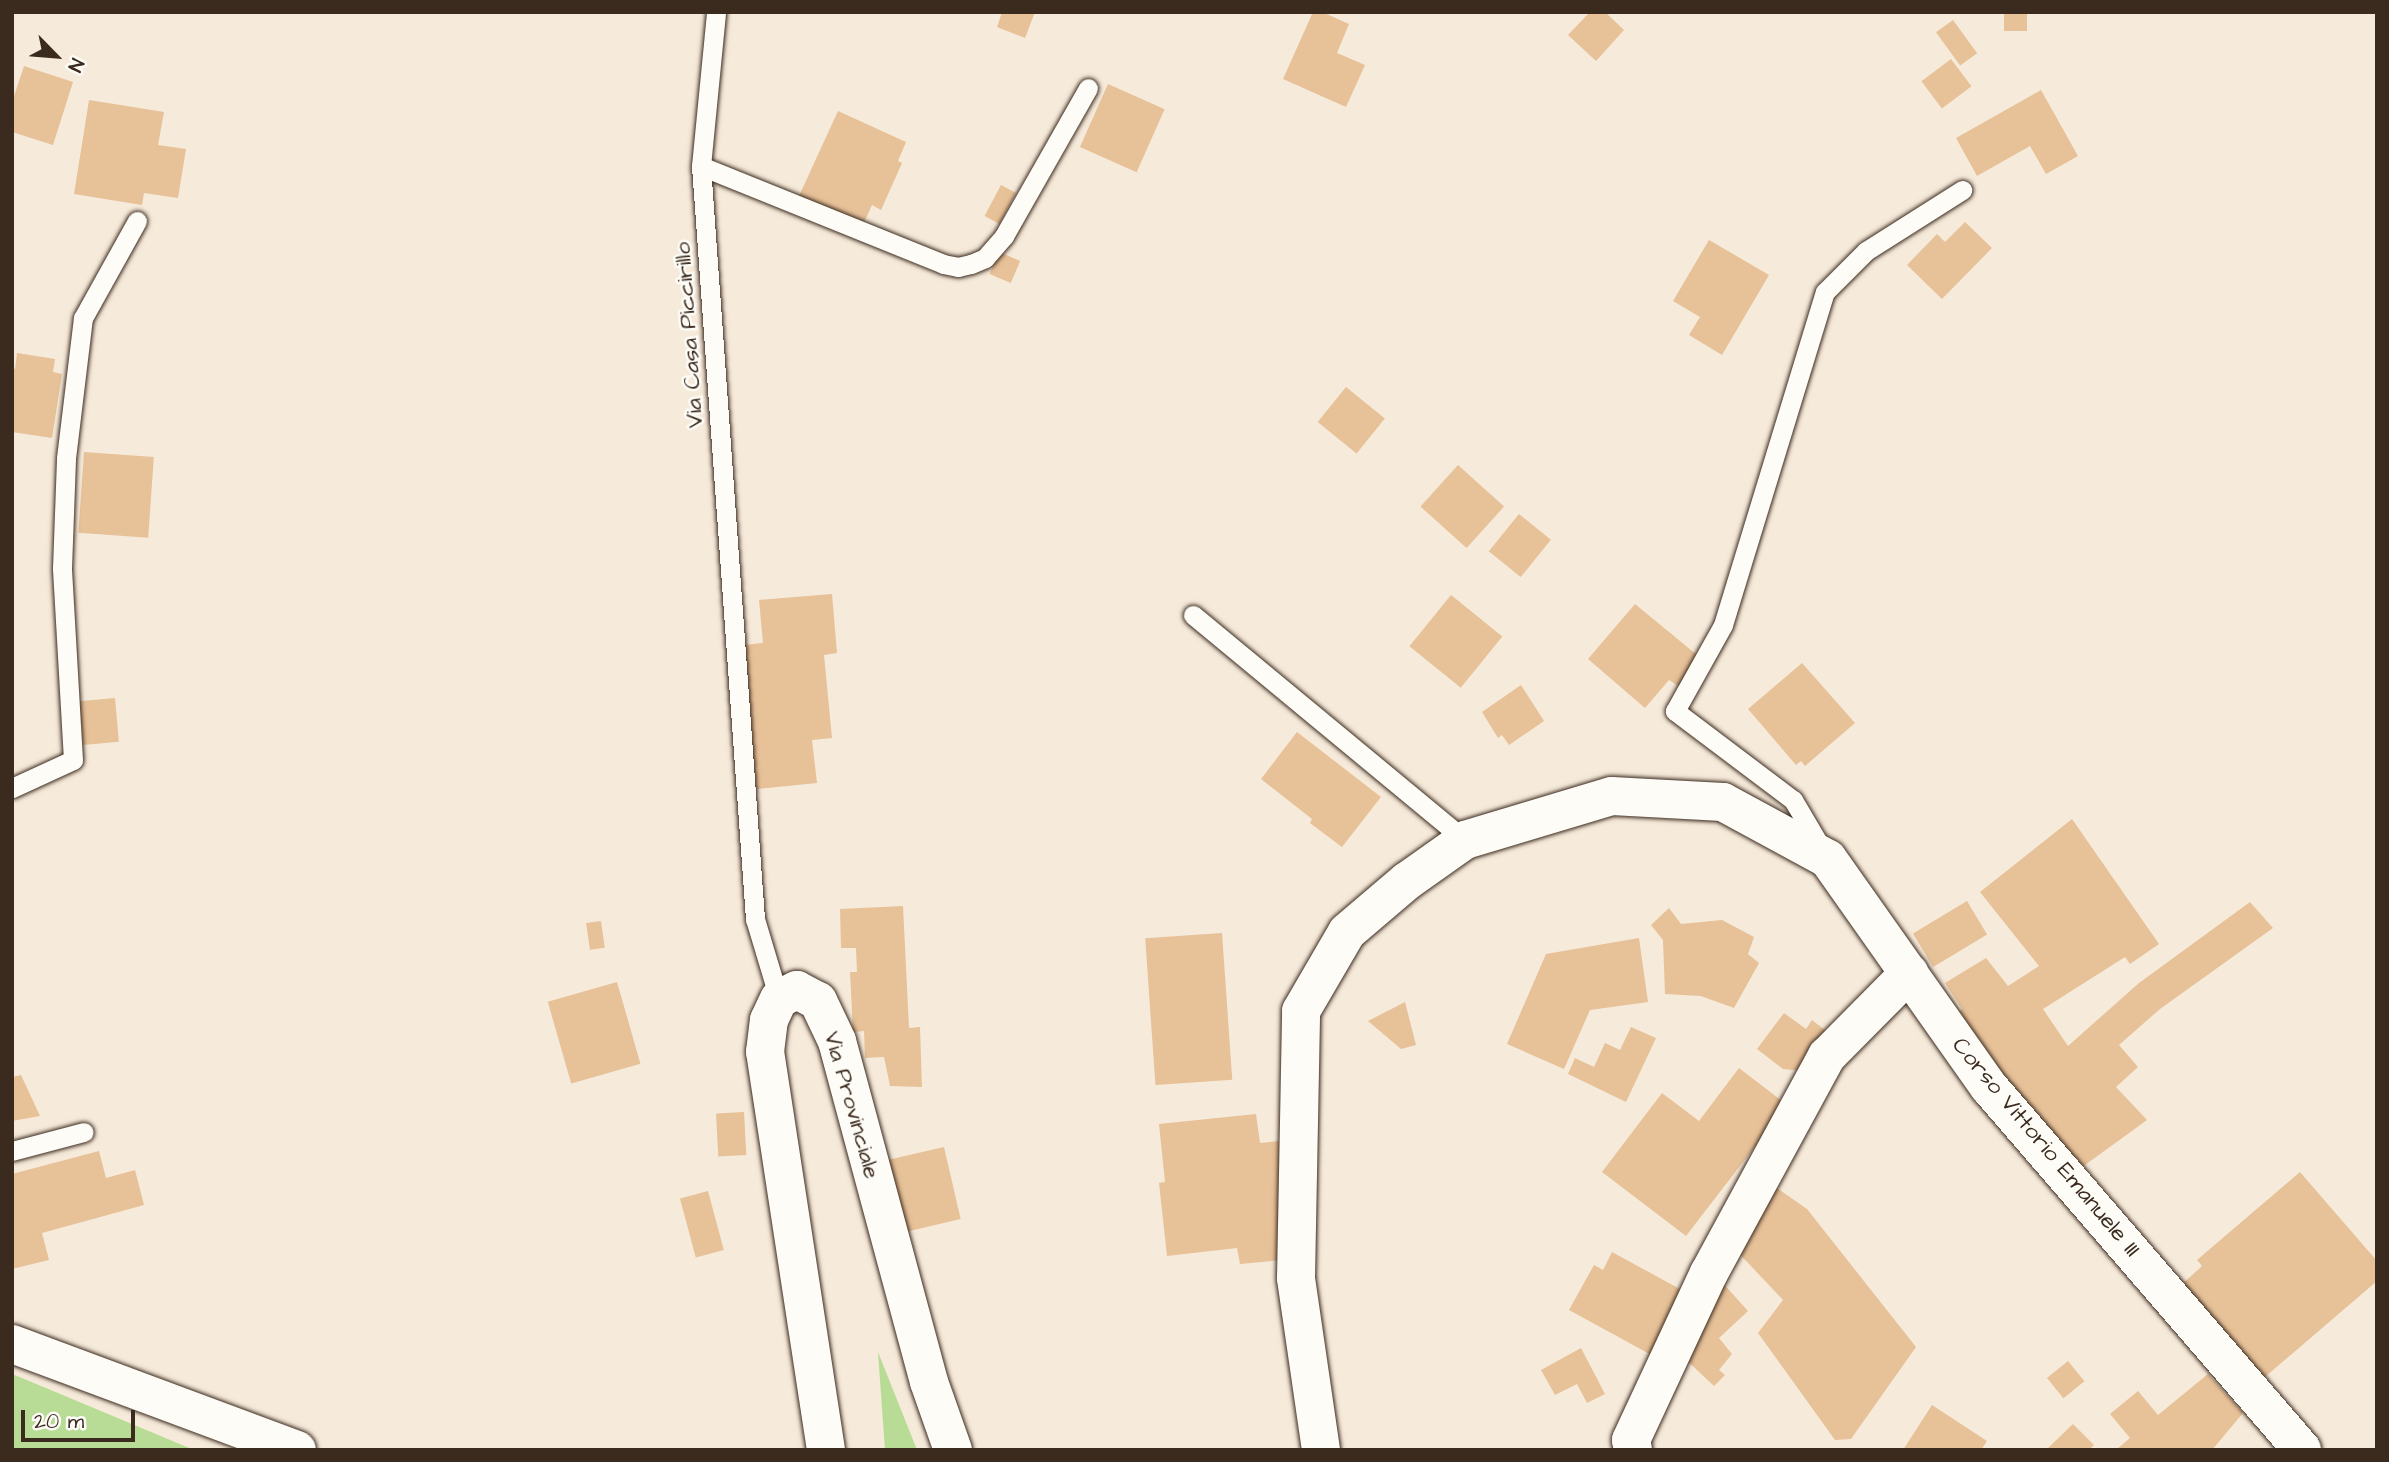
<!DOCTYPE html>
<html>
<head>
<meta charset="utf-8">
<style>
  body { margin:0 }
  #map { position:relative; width:2389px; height:1462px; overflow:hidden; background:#f6eada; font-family:"Architects Daughter",sans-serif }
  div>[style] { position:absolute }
  .green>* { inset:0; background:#b8db95 }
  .building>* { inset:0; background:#e7c198; transform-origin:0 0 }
  .roads { filter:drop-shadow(0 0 2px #3b2a1e) drop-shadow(0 0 2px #3b2a1e) }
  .lane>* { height:19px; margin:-9.5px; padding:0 9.5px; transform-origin:9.5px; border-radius:9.5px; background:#fdfcf7 }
  .street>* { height:38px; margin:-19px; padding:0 19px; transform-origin:19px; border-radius:19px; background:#fdfcf7 }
  .secondary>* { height:38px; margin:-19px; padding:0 19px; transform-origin:19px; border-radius:19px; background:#fdfcf7 }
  span { translate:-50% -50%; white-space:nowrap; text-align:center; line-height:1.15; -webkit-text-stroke:5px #fdfcf7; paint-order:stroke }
  .street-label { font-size:23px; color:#3b2a1e }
  .frame { position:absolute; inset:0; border:14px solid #3b2a1e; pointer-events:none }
  .north { position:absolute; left:21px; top:21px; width:70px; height:70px; -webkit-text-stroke:5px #fdfcf7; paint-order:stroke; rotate:115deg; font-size:19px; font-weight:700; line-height:28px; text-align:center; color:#3b2a1e }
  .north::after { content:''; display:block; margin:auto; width:24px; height:32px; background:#3b2a1e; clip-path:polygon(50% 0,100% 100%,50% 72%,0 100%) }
  .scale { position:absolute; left:21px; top:1410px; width:114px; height:32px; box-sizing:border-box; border:4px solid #3b2a1e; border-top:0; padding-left:9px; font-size:21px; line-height:24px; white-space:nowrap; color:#3b2a1e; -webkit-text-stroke:5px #fdfcf7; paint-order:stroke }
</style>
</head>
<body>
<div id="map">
  <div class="green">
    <div style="clip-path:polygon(878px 1352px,917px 1450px,885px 1450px)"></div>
    <div style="clip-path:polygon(12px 1374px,22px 1378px,194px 1450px,12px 1450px)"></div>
  </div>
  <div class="building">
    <div style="clip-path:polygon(1002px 12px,1035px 12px,1025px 38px,997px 27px)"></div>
    <div style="clip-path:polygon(1313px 12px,1322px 12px,1349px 24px,1337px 53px,1365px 65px,1346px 107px,1283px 79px)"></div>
    <div style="clip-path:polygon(1590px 12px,1605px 12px,1624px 30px,1596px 61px,1568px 35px)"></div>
    <div style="left:2004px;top:12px;width:23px;height:19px"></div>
    <div style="left:1953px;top:20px;width:41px;height:21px;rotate:54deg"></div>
    <div style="left:1951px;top:59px;width:34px;height:37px;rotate:53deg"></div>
    <div style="clip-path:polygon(24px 66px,73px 82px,53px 145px,12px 132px,12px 102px)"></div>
    <div style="left:1108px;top:84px;width:62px;height:69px;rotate:24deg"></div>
    <div style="clip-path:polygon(2041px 90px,2078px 156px,2046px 174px,2030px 146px,1977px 176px,1956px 138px)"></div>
    <div style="clip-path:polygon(89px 100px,164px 112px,158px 145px,186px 149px,178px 198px,144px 193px,142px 205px,74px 194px)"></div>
    <div style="clip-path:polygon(838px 111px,906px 142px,898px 161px,902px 163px,881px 210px,872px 205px,863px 225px,799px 196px)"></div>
    <div style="left:1001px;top:185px;width:17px;height:35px;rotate:28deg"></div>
    <div style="clip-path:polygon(1965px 222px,1992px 248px,1942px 299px,1907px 265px,1937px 234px,1945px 242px)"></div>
    <div style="clip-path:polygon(1709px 240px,1769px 275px,1722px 355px,1689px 335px,1700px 317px,1673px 301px)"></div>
    <div style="left:999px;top:252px;width:23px;height:24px;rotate:23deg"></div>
    <div style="clip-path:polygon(17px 353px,55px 359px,53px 372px,62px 374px,52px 438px,12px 432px,12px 368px,15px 369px)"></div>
    <div style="left:1346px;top:387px;width:50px;height:45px;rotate:39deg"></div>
    <div style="left:84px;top:452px;width:70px;height:81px;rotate:4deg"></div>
    <div style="left:1458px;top:465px;width:62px;height:56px;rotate:42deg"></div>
    <div style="left:1519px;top:514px;width:41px;height:48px;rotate:39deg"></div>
    <div style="clip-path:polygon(832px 594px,837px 653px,824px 655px,832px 738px,812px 740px,817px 783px,756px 789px,743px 645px,763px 643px,759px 600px)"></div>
    <div style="left:1451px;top:595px;width:66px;height:66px;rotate:39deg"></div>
    <div style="clip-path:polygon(1635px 604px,1697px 655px,1683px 689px,1669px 680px,1645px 708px,1588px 659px)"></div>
    <div style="clip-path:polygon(1802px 663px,1855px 723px,1805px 766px,1801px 761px,1796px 765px,1748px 709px)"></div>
    <div style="clip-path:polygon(1521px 685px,1544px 721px,1509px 745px,1502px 735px,1498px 738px,1482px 712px)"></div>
    <div style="left:115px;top:698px;width:44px;height:36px;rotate:85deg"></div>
    <div style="clip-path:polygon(1297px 732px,1381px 797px,1342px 847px,1310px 823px,1312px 819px,1261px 779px)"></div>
    <div style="clip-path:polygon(2072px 819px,2159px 944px,2130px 964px,2125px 957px,2043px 1009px,2068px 1046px,2139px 983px,2250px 902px,2273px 928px,2160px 1009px,2119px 1045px,2138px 1067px,2116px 1087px,2147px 1120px,2074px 1173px,1956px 1014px,1962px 1009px,1945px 983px,1986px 958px,2008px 986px,2039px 966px,1980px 892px)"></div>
    <div style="left:1967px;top:901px;width:39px;height:63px;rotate:59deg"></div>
    <div style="clip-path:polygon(903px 906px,909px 1028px,920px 1027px,922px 1087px,890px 1086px,884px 1057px,865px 1058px,864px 1031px,853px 1032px,850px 972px,857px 972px,856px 948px,841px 948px,840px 909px)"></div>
    <div style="clip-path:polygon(1669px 908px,1681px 924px,1722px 920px,1754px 937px,1748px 954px,1759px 963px,1734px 1008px,1701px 996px,1665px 994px,1663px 940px,1651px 925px)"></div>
    <div style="left:601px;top:921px;width:27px;height:15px;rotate:82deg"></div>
    <div style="left:1222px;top:933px;width:147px;height:77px;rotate:86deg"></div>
    <div style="clip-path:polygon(1639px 938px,1648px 1002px,1590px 1010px,1564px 1069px,1507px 1044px,1546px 954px)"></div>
    <div style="left:617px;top:982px;width:85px;height:72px;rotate:74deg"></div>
    <div style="clip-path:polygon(1405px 1002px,1416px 1045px,1401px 1049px,1368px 1021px)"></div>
    <div style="clip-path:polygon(1784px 1013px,1806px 1029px,1812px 1020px,1836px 1039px,1805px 1071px,1783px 1069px,1757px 1049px)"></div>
    <div style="clip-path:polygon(1631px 1027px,1656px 1038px,1626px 1102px,1568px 1074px,1575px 1058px,1594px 1067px,1605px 1043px,1620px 1050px)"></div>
    <div style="clip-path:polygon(1739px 1068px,1787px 1105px,1686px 1236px,1602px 1172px,1662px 1093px,1699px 1121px)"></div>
    <div style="clip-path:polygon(21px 1075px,40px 1116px,12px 1121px,12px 1077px)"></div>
    <div style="left:744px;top:1112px;width:43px;height:28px;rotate:87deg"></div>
    <div style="clip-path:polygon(1256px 1114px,1260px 1143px,1279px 1141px,1292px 1259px,1240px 1264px,1237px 1248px,1167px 1256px,1159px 1183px,1165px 1182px,1159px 1124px)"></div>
    <div style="left:944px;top:1147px;width:74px;height:59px;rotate:77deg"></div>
    <div style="clip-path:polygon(99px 1151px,106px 1178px,135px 1170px,144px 1205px,42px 1233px,49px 1260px,12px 1269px,12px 1174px)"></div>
    <div style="clip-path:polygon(2300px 1172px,2377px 1261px,2377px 1281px,2259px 1382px,2178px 1288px,2202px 1266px,2197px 1260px)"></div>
    <div style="clip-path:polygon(1761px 1177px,1807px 1209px,1916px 1347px,1851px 1439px,1835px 1440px,1758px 1333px,1783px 1300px,1733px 1247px)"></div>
    <div style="left:708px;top:1191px;width:61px;height:29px;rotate:75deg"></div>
    <div style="clip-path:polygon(1612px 1252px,1689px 1294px,1655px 1357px,1569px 1310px,1594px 1265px,1603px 1270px)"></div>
    <div style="clip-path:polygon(1720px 1280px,1748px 1311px,1719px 1338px,1732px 1354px,1719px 1370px,1725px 1375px,1714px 1386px,1681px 1355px)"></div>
    <div style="clip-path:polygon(1581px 1348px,1605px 1394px,1587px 1403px,1577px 1384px,1555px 1395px,1541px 1370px)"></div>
    <div style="left:2068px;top:1361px;width:26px;height:27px;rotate:51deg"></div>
    <div style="clip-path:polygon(2208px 1374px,2243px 1413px,2212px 1450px,2116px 1450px,2130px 1438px,2110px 1414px,2138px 1391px,2158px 1415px)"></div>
    <div style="clip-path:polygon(1932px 1405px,1987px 1441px,1981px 1450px,1903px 1450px)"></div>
    <div style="clip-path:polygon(2073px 1424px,2094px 1445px,2089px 1450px,2046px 1450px)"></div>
  </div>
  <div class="roads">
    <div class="lane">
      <div style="left:701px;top:166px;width:155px;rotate:-84.4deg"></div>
      <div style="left:1193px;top:615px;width:353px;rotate:39.6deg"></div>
      <div style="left:12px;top:788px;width:67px;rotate:-24.7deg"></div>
      <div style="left:73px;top:760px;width:192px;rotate:-93.3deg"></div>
      <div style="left:62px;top:568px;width:110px;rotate:-87.9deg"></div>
      <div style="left:66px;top:458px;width:141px;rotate:-83.1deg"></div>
      <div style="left:83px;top:318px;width:111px;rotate:-60.9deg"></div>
      <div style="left:1822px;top:849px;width:57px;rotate:-120.6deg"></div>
      <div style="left:1793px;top:800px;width:148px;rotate:-143deg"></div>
      <div style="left:1675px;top:711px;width:98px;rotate:-60.8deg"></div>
      <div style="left:1723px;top:625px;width:348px;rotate:-73deg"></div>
      <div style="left:1825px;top:292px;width:58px;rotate:-45deg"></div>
      <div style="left:1866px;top:251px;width:114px;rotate:-32.4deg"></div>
      <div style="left:779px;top:999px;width:84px;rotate:-106.7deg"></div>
      <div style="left:755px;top:919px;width:755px;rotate:-94.1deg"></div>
      <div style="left:701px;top:166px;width:261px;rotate:22deg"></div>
      <div style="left:943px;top:264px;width:15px;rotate:11deg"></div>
      <div style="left:958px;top:267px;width:13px;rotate:-13deg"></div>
      <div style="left:971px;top:264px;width:15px;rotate:-23deg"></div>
      <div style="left:985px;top:258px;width:29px;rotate:-49deg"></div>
      <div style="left:1004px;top:236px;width:170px;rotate:-60.4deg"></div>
      <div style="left:12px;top:1151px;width:74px;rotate:-14.8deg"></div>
    </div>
    <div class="street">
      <div style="left:1633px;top:1450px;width:10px;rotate:-101deg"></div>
      <div style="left:1631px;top:1440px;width:184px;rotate:-65deg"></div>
      <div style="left:1709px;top:1273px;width:247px;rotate:-61.5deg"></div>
      <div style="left:1827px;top:1056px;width:117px;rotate:-45.3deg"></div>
    </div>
    <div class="secondary">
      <div style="left:12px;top:1344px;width:304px;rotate:20.4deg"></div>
      <div style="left:826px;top:1450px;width:403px;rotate:-98.7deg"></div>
      <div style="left:765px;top:1052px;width:32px;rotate:-83deg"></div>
      <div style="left:769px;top:1020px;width:23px;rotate:-65deg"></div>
      <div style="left:779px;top:999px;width:20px;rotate:-27deg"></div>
      <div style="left:797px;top:990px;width:24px;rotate:28deg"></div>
      <div style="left:818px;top:1001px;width:44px;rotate:64.6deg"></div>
      <div style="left:837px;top:1041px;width:353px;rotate:74.9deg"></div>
      <div style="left:929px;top:1382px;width:72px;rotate:70.6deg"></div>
      <div style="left:1321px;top:1450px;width:174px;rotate:-98.3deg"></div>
      <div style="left:1296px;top:1278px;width:267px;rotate:-88.9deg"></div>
      <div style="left:1301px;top:1011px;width:91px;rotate:-59.8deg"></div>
      <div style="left:1347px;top:932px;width:79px;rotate:-40.4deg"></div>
      <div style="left:1407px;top:881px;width:71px;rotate:-35.3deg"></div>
      <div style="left:1465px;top:840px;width:153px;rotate:-16.7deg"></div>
      <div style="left:1612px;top:796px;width:111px;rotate:3.1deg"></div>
      <div style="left:1723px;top:802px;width:119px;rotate:28.5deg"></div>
      <div style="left:1828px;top:859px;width:279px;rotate:54.8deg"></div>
      <div style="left:1989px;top:1087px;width:479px;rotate:49.2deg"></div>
    </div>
  </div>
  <div class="street-label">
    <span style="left:689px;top:335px;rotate:-94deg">Via Casa Piccirillo</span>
    <span style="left:852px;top:1105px;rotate:74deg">Via Provinciale</span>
    <span style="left:2046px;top:1147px;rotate:50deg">Corso Vittorio Emanuele III</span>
  </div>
  <div class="frame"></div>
  <div class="north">N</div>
  <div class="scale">20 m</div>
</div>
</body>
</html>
